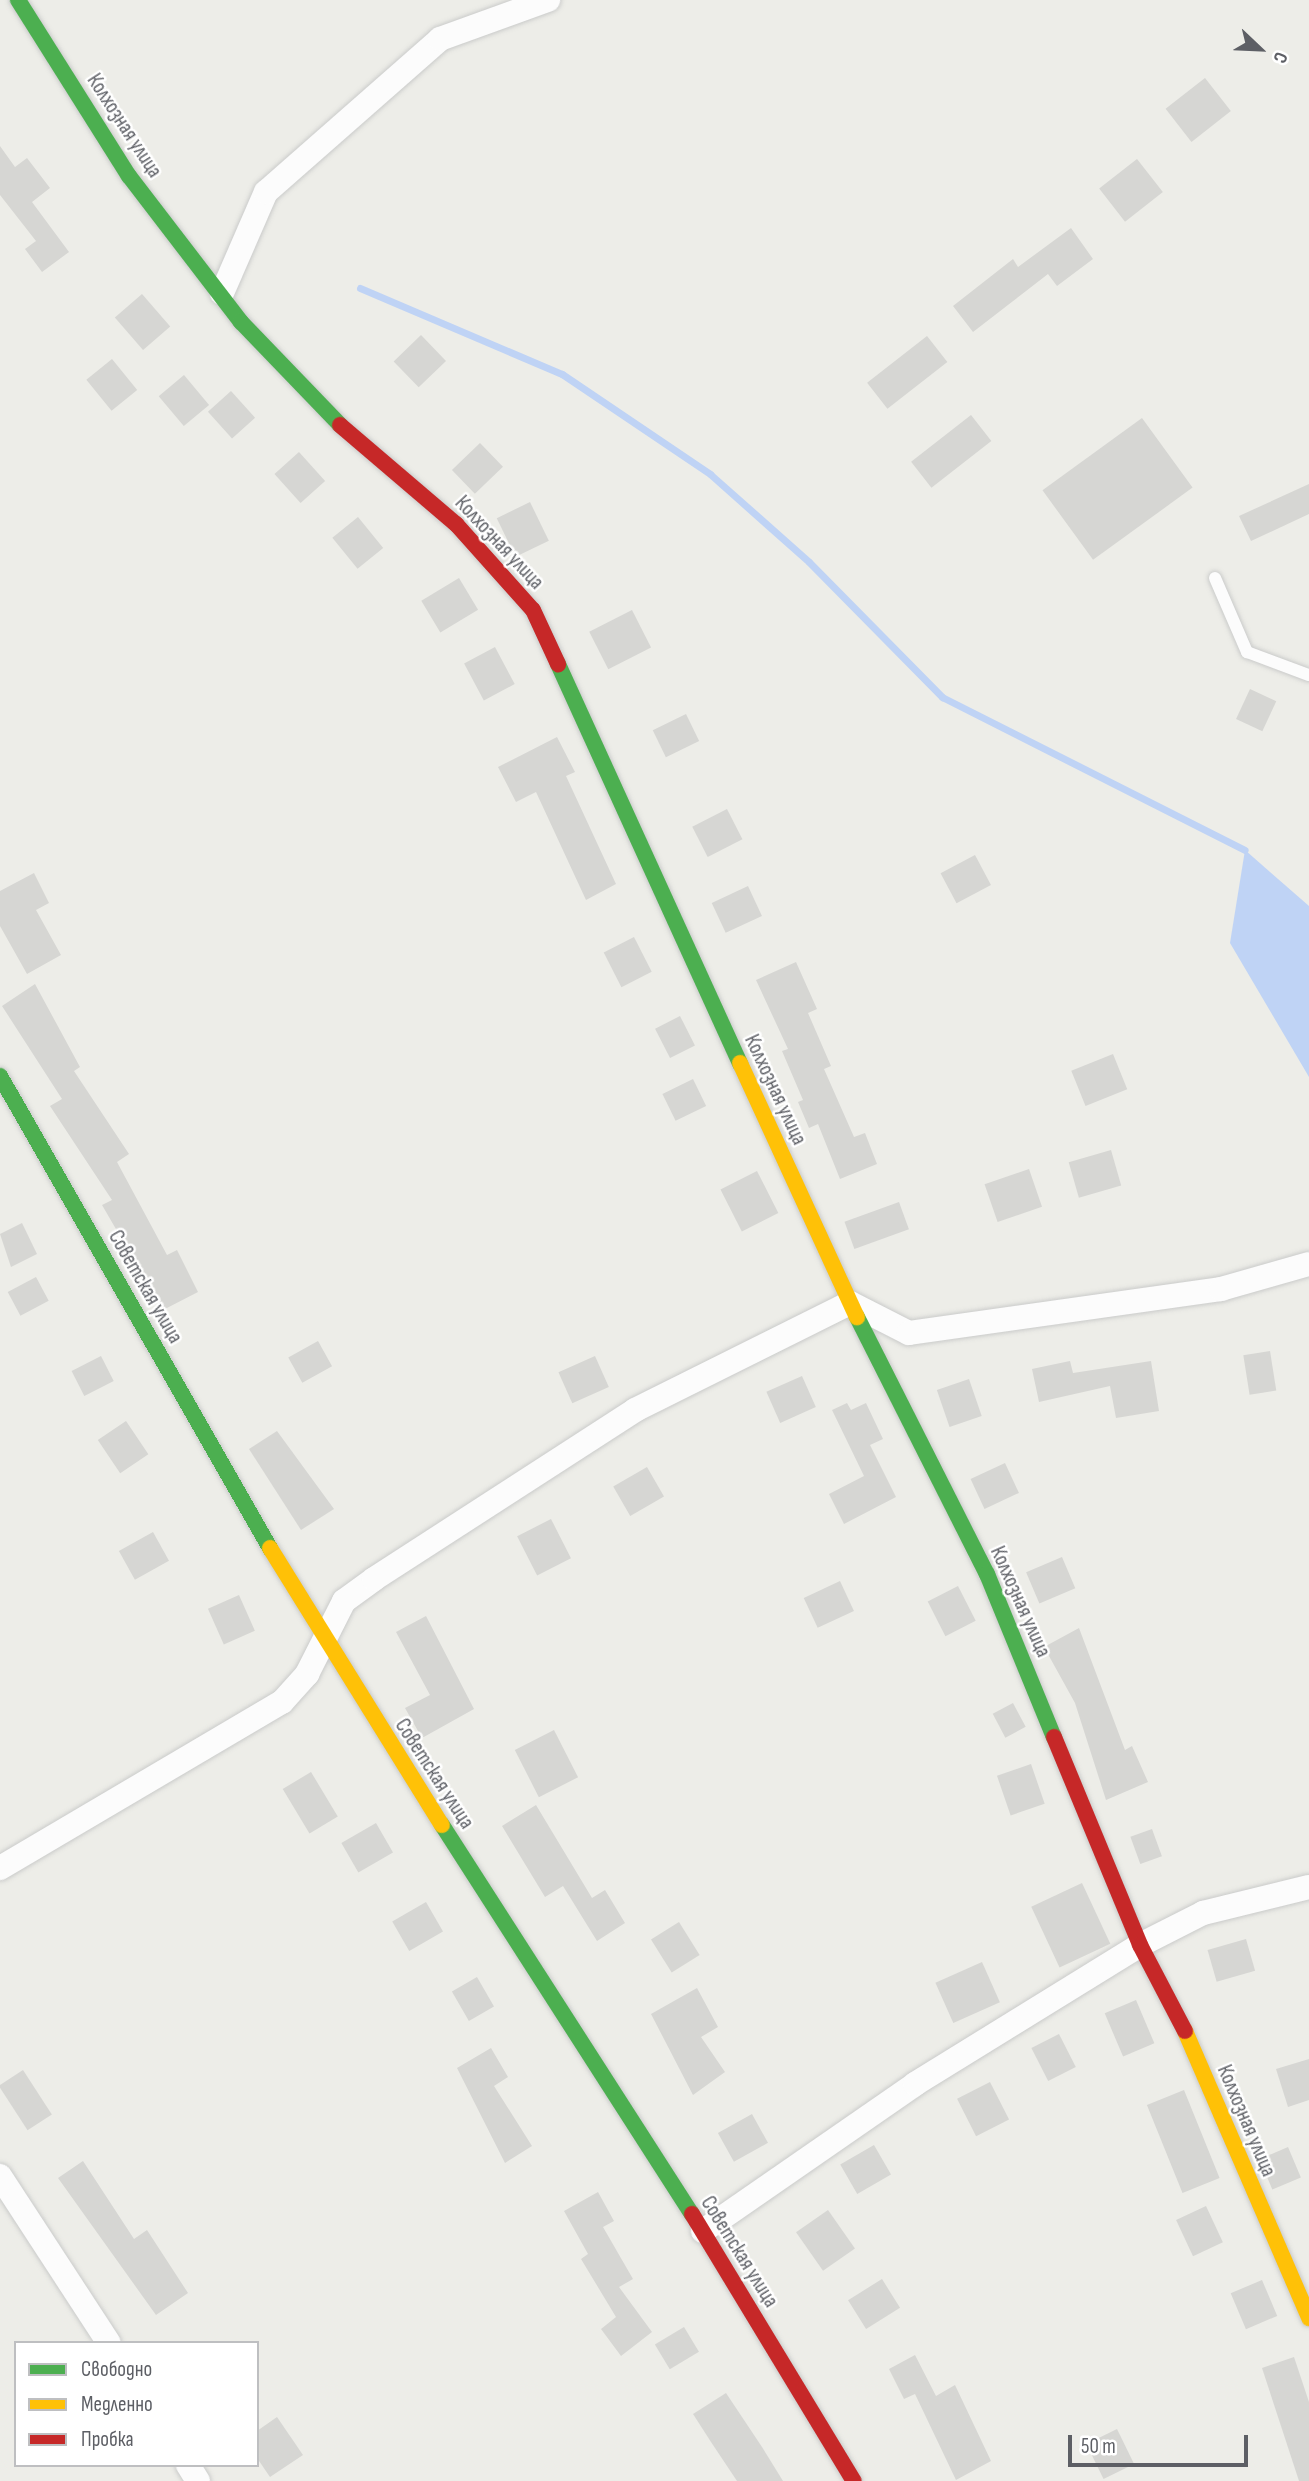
<!DOCTYPE html>
<html>
<head>
<meta charset="utf-8">
<style>
  body { margin:0 }
  #map { position:relative; width:1309px; height:2481px; overflow:hidden; background:#edede8; font-family:"Sofia Sans Condensed",sans-serif }
  div>[style] { position:absolute }
  .water>* { inset:0; background:#bfd3f5 }
  .stream>* { height:7px; margin:-3.5px; padding:0 3.5px; transform-origin:3.5px; border-radius:3.5px; background:#bfd3f5 }
  .building>* { inset:0; background:#d6d6d3; transform-origin:0 0 }
  .roads { filter:drop-shadow(0 0 2px #cacbca) drop-shadow(0 0 2px #cacbca) }
  .lane>* { height:12px; margin:-6px; padding:0 6px; transform-origin:6px; border-radius:6px; background:#fcfcfc }
  .street>* { height:24px; margin:-12px; padding:0 12px; transform-origin:12px; border-radius:12px; background:#fcfcfc }
  .fast>* { height:16px; margin:-8px; padding:0 8px; transform-origin:8px; border-radius:8px; background:#4caf50 }
  .slow>* { height:16px; margin:-8px; padding:0 8px; transform-origin:8px; border-radius:8px; background:#ffc107 }
  .jam>* { height:16px; margin:-8px; padding:0 8px; transform-origin:8px; border-radius:8px; background:#c62828 }
  span { translate:-50% -50%; white-space:nowrap; text-align:center; line-height:1.15; -webkit-text-stroke:5px #fff; paint-order:stroke }
  .street-label { font-size:21px; color:#5d5f65 }
  .legend { position:absolute; left:14px; top:2341px; width:245px; height:126px; box-sizing:border-box; background:#fff; border:2px solid #bebfc1; margin:0; padding:9px 12px; list-style:none; font-size:21px; color:#5d5f65 }
  .legend li { display:flex; align-items:center; gap:14px; height:35px }
  .legend b { width:35px; border:2px solid #bebfc1 }
  .north { position:absolute; left:1225px; top:14px; width:70px; height:70px; -webkit-text-stroke:5px #fff; paint-order:stroke; rotate:113deg; font-size:19px; font-weight:700; line-height:28px; text-align:center; color:#5d5f65 }
  .north::after { content:''; display:block; margin:auto; width:24px; height:32px; background:#5d5f65; clip-path:polygon(50% 0,100% 100%,50% 72%,0 100%) }
  .scale { position:absolute; left:1068px; top:2435px; width:180px; height:32px; box-sizing:border-box; border:4px solid #5d5f65; border-top:0; padding-left:9px; font-size:21px; line-height:24px; white-space:nowrap; color:#5d5f65; -webkit-text-stroke:5px #fff; paint-order:stroke }
</style>
</head>
<body>
<div id="map">
  <div class="water">
    <div style="clip-path:polygon(1245px 850px,1309px 906px,1309px 1077px,1230px 943px)"></div>
  </div>
  <div class="stream">
    <div style="left:360px;top:288px;width:220px;rotate:23.1deg"></div>
    <div style="left:562px;top:374px;width:179px;rotate:34deg"></div>
    <div style="left:710px;top:474px;width:132px;rotate:41.6deg"></div>
    <div style="left:809px;top:562px;width:190px;rotate:45.4deg"></div>
    <div style="left:942px;top:697px;width:339px;rotate:26.8deg"></div>
  </div>
  <div class="building">
    <div style="left:1205px;top:78px;width:42px;height:50px;rotate:52deg"></div>
    <div style="clip-path:polygon(0 146px,15px 167px,27px 158px,50px 188px,32px 202px,69px 252px,42px 272px,25px 249px,36px 241px,0 195px)"></div>
    <div style="left:1137px;top:159px;width:42px;height:48px;rotate:52deg"></div>
    <div style="clip-path:polygon(1071px 228px,1093px 259px,1057px 286px,1048px 274px,973px 332px,953px 306px,1013px 259px,1018px 267px)"></div>
    <div style="left:142px;top:294px;width:43px;height:36px;rotate:49deg"></div>
    <div style="left:421px;top:335px;width:36px;height:38px;rotate:46deg"></div>
    <div style="left:927px;top:336px;width:33px;height:76px;rotate:52deg"></div>
    <div style="left:112px;top:359px;width:40px;height:33px;rotate:51deg"></div>
    <div style="left:184px;top:375px;width:39px;height:33px;rotate:50deg"></div>
    <div style="left:231px;top:391px;width:36px;height:31px;rotate:48deg"></div>
    <div style="left:971px;top:415px;width:33px;height:76px;rotate:52deg"></div>
    <div style="left:1142px;top:418px;width:86px;height:123px;rotate:54deg"></div>
    <div style="left:480px;top:443px;width:33px;height:39px;rotate:46deg"></div>
    <div style="left:299px;top:452px;width:39px;height:33px;rotate:48deg"></div>
    <div style="clip-path:polygon(1309px 484px,1309px 514px,1251px 541px,1239px 516px)"></div>
    <div style="left:530px;top:502px;width:43px;height:37px;rotate:64deg"></div>
    <div style="left:358px;top:517px;width:40px;height:33px;rotate:51deg"></div>
    <div style="left:459px;top:578px;width:37px;height:44px;rotate:59deg"></div>
    <div style="left:632px;top:610px;width:42px;height:48px;rotate:63deg"></div>
    <div style="left:495px;top:647px;width:42px;height:35px;rotate:62deg"></div>
    <div style="left:1250px;top:689px;width:29px;height:33px;rotate:25deg"></div>
    <div style="left:686px;top:714px;width:30px;height:37px;rotate:64deg"></div>
    <div style="clip-path:polygon(557px 737px,575px 772px,566px 776px,616px 884px,586px 900px,536px 792px,516px 802px,498px 767px)"></div>
    <div style="left:727px;top:809px;width:34px;height:39px;rotate:63deg"></div>
    <div style="left:975px;top:855px;width:34px;height:39px;rotate:62deg"></div>
    <div style="clip-path:polygon(34px 873px,49px 903px,36px 910px,61px 955px,27px 974px,0 926px,0 891px)"></div>
    <div style="left:748px;top:886px;width:33px;height:40px;rotate:65deg"></div>
    <div style="left:634px;top:937px;width:39px;height:34px;rotate:63deg"></div>
    <div style="clip-path:polygon(796px 962px,817px 1009px,808px 1013px,831px 1066px,824px 1069px,854px 1137px,865px 1133px,877px 1164px,840px 1179px,818px 1124px,809px 1128px,798px 1102px,803px 1100px,782px 1051px,788px 1049px,756px 980px)"></div>
    <div style="clip-path:polygon(35px 984px,80px 1067px,74px 1071px,129px 1154px,117px 1162px,167px 1255px,177px 1250px,198px 1292px,163px 1310px,102px 1205px,112px 1200px,50px 1106px,62px 1099px,2px 1006px)"></div>
    <div style="left:680px;top:1016px;width:33px;height:28px;rotate:63deg"></div>
    <div style="left:1113px;top:1054px;width:38px;height:45px;rotate:68deg"></div>
    <div style="left:693px;top:1079px;width:30px;height:34px;rotate:64deg"></div>
    <div style="left:1111px;top:1150px;width:37px;height:44px;rotate:74deg"></div>
    <div style="left:1029px;top:1169px;width:40px;height:47px;rotate:71deg"></div>
    <div style="left:757px;top:1171px;width:47px;height:41px;rotate:63deg"></div>
    <div style="left:899px;top:1202px;width:29px;height:58px;rotate:70deg"></div>
    <div style="clip-path:polygon(22px 1223px,37px 1254px,11px 1267px,0 1234px)"></div>
    <div style="left:36px;top:1277px;width:27px;height:32px;rotate:62deg"></div>
    <div style="left:318px;top:1341px;width:29px;height:34px;rotate:61deg"></div>
    <div style="left:1270px;top:1351px;width:40px;height:27px;rotate:81deg"></div>
    <div style="left:101px;top:1356px;width:28px;height:33px;rotate:63deg"></div>
    <div style="left:595px;top:1356px;width:34px;height:40px;rotate:66deg"></div>
    <div style="clip-path:polygon(1070px 1361px,1073px 1373px,1151px 1361px,1159px 1411px,1116px 1418px,1110px 1386px,1039px 1402px,1032px 1369px)"></div>
    <div style="left:802px;top:1376px;width:34px;height:39px;rotate:66deg"></div>
    <div style="left:969px;top:1379px;width:39px;height:34px;rotate:71deg"></div>
    <div style="clip-path:polygon(847px 1403px,851px 1410px,866px 1403px,883px 1439px,870px 1445px,896px 1497px,844px 1524px,829px 1494px,864px 1476px,832px 1410px)"></div>
    <div style="left:126px;top:1421px;width:40px;height:34px;rotate:56deg"></div>
    <div style="clip-path:polygon(277px 1431px,334px 1509px,301px 1530px,249px 1449px)"></div>
    <div style="left:1005px;top:1463px;width:33px;height:38px;rotate:65deg"></div>
    <div style="left:647px;top:1467px;width:34px;height:39px;rotate:60deg"></div>
    <div style="left:551px;top:1519px;width:44px;height:38px;rotate:63deg"></div>
    <div style="left:153px;top:1532px;width:33px;height:39px;rotate:61deg"></div>
    <div style="left:1062px;top:1557px;width:34px;height:39px;rotate:67deg"></div>
    <div style="left:840px;top:1581px;width:33px;height:40px;rotate:65deg"></div>
    <div style="left:958px;top:1586px;width:39px;height:34px;rotate:63deg"></div>
    <div style="left:239px;top:1595px;width:39px;height:34px;rotate:66deg"></div>
    <div style="clip-path:polygon(426px 1616px,474px 1709px,422px 1738px,405px 1708px,430px 1695px,396px 1632px)"></div>
    <div style="clip-path:polygon(1079px 1628px,1125px 1750px,1132px 1746px,1148px 1782px,1106px 1800px,1075px 1703px,1044px 1647px)"></div>
    <div style="left:1013px;top:1703px;width:27px;height:23px;rotate:62deg"></div>
    <div style="left:554px;top:1730px;width:53px;height:44px;rotate:63deg"></div>
    <div style="left:1031px;top:1764px;width:42px;height:36px;rotate:71deg"></div>
    <div style="left:311px;top:1772px;width:52px;height:33px;rotate:59deg"></div>
    <div style="clip-path:polygon(536px 1805px,592px 1898px,605px 1890px,625px 1923px,597px 1941px,563px 1886px,545px 1897px,502px 1826px)"></div>
    <div style="left:376px;top:1823px;width:34px;height:40px;rotate:60deg"></div>
    <div style="left:1152px;top:1829px;width:29px;height:23px;rotate:70deg"></div>
    <div style="left:1082px;top:1883px;width:67px;height:56px;rotate:65deg"></div>
    <div style="left:426px;top:1902px;width:34px;height:39px;rotate:60deg"></div>
    <div style="left:679px;top:1922px;width:39px;height:33px;rotate:58deg"></div>
    <div style="left:1246px;top:1939px;width:33px;height:40px;rotate:74deg"></div>
    <div style="left:982px;top:1962px;width:44px;height:51px;rotate:66deg"></div>
    <div style="left:477px;top:1977px;width:34px;height:29px;rotate:60deg"></div>
    <div style="clip-path:polygon(697px 1988px,718px 2027px,701px 2037px,725px 2072px,693px 2095px,651px 2014px)"></div>
    <div style="left:1136px;top:2000px;width:47px;height:34px;rotate:67deg"></div>
    <div style="left:1059px;top:2034px;width:37px;height:31px;rotate:63deg"></div>
    <div style="clip-path:polygon(491px 2048px,508px 2077px,494px 2086px,532px 2146px,505px 2163px,457px 2068px)"></div>
    <div style="clip-path:polygon(1309px 2059px,1309px 2100px,1288px 2107px,1276px 2069px)"></div>
    <div style="left:23px;top:2070px;width:53px;height:29px;rotate:57deg"></div>
    <div style="left:990px;top:2082px;width:42px;height:37px;rotate:63deg"></div>
    <div style="left:1184px;top:2090px;width:95px;height:40px;rotate:68deg"></div>
    <div style="left:752px;top:2114px;width:33px;height:39px;rotate:61deg"></div>
    <div style="left:874px;top:2145px;width:34px;height:39px;rotate:60deg"></div>
    <div style="left:1288px;top:2147px;width:33px;height:31px;rotate:67deg"></div>
    <div style="clip-path:polygon(83px 2161px,134px 2239px,147px 2230px,188px 2293px,156px 2315px,58px 2178px)"></div>
    <div style="clip-path:polygon(598px 2192px,614px 2221px,603px 2227px,633px 2279px,619px 2287px,652px 2332px,621px 2356px,601px 2329px,616px 2317px,581px 2259px,588px 2254px,564px 2211px)"></div>
    <div style="left:1206px;top:2206px;width:40px;height:33px;rotate:65deg"></div>
    <div style="left:828px;top:2210px;width:47px;height:39px;rotate:55deg"></div>
    <div style="left:882px;top:2279px;width:34px;height:40px;rotate:58deg"></div>
    <div style="left:1262px;top:2280px;width:39px;height:34px;rotate:67deg"></div>
    <div style="left:684px;top:2327px;width:29px;height:34px;rotate:59deg"></div>
    <div style="clip-path:polygon(915px 2355px,936px 2396px,955px 2385px,991px 2461px,956px 2480px,915px 2394px,904px 2399px,889px 2369px)"></div>
    <div style="clip-path:polygon(1294px 2357px,1309px 2402px,1309px 2481px,1299px 2481px,1262px 2368px)"></div>
    <div style="clip-path:polygon(726px 2393px,762px 2447px,783px 2481px,737px 2481px,711px 2442px,693px 2414px)"></div>
    <div style="clip-path:polygon(277px 2417px,303px 2455px,270px 2477px,257px 2458px,257px 2431px)"></div>
    <div style="left:1117px;top:2429px;width:39px;height:34px;rotate:64deg"></div>
  </div>
  <div class="roads">
    <div class="lane">
      <div style="left:1215px;top:578px;width:81px;rotate:66.6deg"></div>
      <div style="left:1247px;top:652px;width:66px;rotate:20.4deg"></div>
    </div>
    <div class="street">
      <div style="left:222px;top:293px;width:110px;rotate:-66.5deg"></div>
      <div style="left:266px;top:192px;width:232px;rotate:-41.3deg"></div>
      <div style="left:440px;top:39px;width:115px;rotate:-19.9deg"></div>
      <div style="left:0;top:1868px;width:327px;rotate:-30.5deg"></div>
      <div style="left:282px;top:1702px;width:38px;rotate:-48deg"></div>
      <div style="left:307px;top:1674px;width:82px;rotate:-63.1deg"></div>
      <div style="left:344px;top:1601px;width:37px;rotate:-36deg"></div>
      <div style="left:374px;top:1579px;width:311px;rotate:-32.9deg"></div>
      <div style="left:635px;top:1410px;width:240px;rotate:-26.5deg"></div>
      <div style="left:850px;top:1303px;width:66px;rotate:27deg"></div>
      <div style="left:909px;top:1333px;width:315px;rotate:-8deg"></div>
      <div style="left:1221px;top:1289px;width:91px;rotate:-15.9deg"></div>
      <div style="left:0;top:2176px;width:199px;rotate:56.9deg"></div>
      <div style="left:703px;top:2231px;width:258px;rotate:-34.7deg"></div>
      <div style="left:915px;top:2084px;width:264px;rotate:-31.7deg"></div>
      <div style="left:1140px;top:1945px;width:71px;rotate:-26.9deg"></div>
      <div style="left:1203px;top:1913px;width:109px;rotate:-13.8deg"></div>
      <div style="left:188px;top:2465px;width:19px;rotate:58deg"></div>
    </div>
    <div class="fast">
      <div style="left:18px;top:0;width:208px;rotate:57.8deg"></div>
      <div style="left:129px;top:176px;width:184px;rotate:52.5deg"></div>
      <div style="left:241px;top:322px;width:143px;rotate:46.1deg"></div>
      <div style="left:558px;top:664px;width:439px;rotate:65.5deg"></div>
      <div style="left:0;top:1076px;width:544px;rotate:60.23deg"></div>
      <div style="left:857px;top:1317px;width:288px;rotate:63.2deg"></div>
      <div style="left:987px;top:1574px;width:176px;rotate:67.7deg"></div>
      <div style="left:442px;top:1825px;width:462px;rotate:57.3deg"></div>
    </div>
    <div class="slow">
      <div style="left:740px;top:1063px;width:280px;rotate:65.3deg"></div>
      <div style="left:270px;top:1548px;width:326px;rotate:58.2deg"></div>
      <div style="left:1185px;top:2031px;width:313px;rotate:66.6deg"></div>
    </div>
    <div class="jam">
      <div style="left:340px;top:425px;width:153px;rotate:40.5deg"></div>
      <div style="left:456px;top:524px;width:115px;rotate:48.2deg"></div>
      <div style="left:533px;top:610px;width:60px;rotate:65.2deg"></div>
      <div style="left:1054px;top:1737px;width:225px;rotate:67.5deg"></div>
      <div style="left:1140px;top:1945px;width:97px;rotate:62.4deg"></div>
      <div style="left:692px;top:2214px;width:312px;rotate:58.8deg"></div>
    </div>
  </div>
  <div class="street-label">
    <span style="left:124px;top:126px;rotate:57deg">Колхозная улица</span>
    <span style="left:499px;top:543px;rotate:47deg">Колхозная улица</span>
    <span style="left:775px;top:1090px;rotate:65deg">Колхозная улица</span>
    <span style="left:145px;top:1287px;rotate:60deg">Советская улица</span>
    <span style="left:1020px;top:1602px;rotate:66deg">Колхозная улица</span>
    <span style="left:434px;top:1774px;rotate:57deg">Советская улица</span>
    <span style="left:1246px;top:2121px;rotate:67deg">Колхозная улица</span>
    <span style="left:739px;top:2252px;rotate:58deg">Советская улица</span>
  </div>
  <ul class="legend">
  <li><b style="height:9px;background:#4caf50"></b>Свободно</li>
  <li><b style="height:9px;background:#ffc107"></b>Медленно</li>
  <li><b style="height:9px;background:#c62828"></b>Пробка</li>
  </ul>
  <div class="north">С</div>
  <div class="scale">50 m</div>
</div>
</body>
</html>
